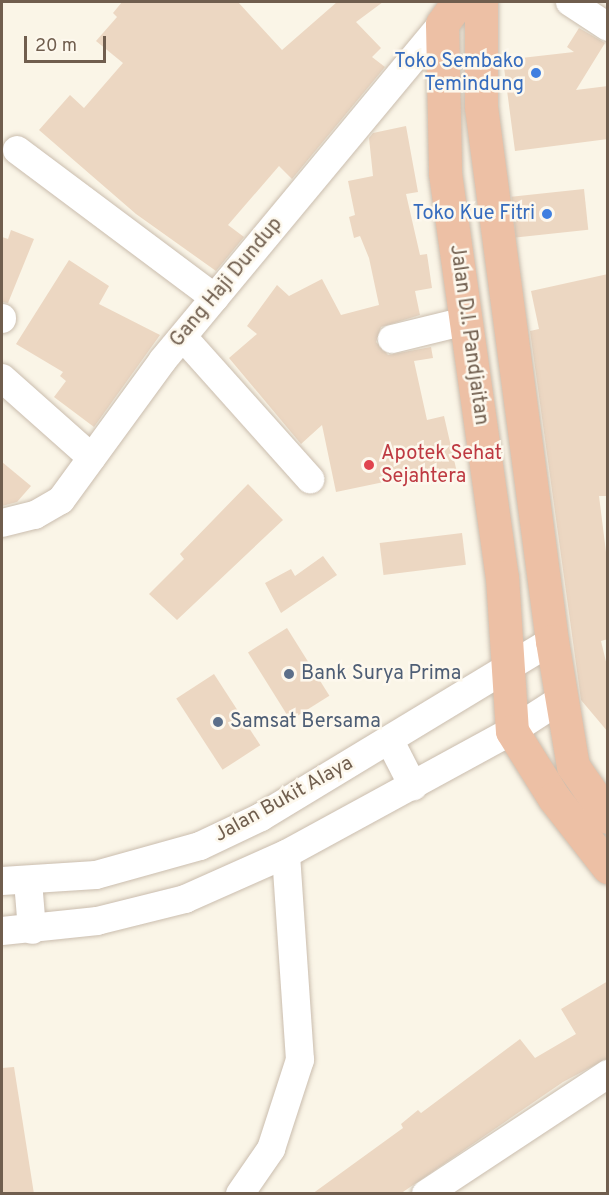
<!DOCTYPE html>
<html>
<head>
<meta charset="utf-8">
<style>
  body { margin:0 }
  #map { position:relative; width:609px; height:1195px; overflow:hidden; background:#faf5e7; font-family:Overpass,sans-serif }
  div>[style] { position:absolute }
  .building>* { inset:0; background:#ecd7c2; transform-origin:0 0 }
  .roads { filter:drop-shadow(0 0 2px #cabdae) drop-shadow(0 0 2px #cabdae) }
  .minor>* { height:28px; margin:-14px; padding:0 14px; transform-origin:14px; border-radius:14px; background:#fff }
  .highway>* { height:33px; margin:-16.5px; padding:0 16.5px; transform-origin:16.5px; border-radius:16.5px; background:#edc0a5 }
  .dots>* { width:16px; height:16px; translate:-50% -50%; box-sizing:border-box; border:3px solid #fdf8ed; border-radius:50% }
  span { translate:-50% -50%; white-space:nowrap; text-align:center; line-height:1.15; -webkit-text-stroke:5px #fdf8ed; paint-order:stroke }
  .shop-label { font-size:20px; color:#366cbe }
  .right { translate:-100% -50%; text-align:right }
  .street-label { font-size:20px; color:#705e4e }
  .health-label { font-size:20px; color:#be3a42 }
  .left { translate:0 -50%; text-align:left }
  .service-label { font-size:20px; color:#4e5e75 }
  .frame { position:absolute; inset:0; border:3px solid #705e4e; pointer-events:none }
  .scale { position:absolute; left:24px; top:36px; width:82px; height:27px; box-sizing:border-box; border:3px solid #705e4e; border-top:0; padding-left:8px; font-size:18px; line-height:21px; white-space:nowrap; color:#705e4e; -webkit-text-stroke:4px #fdf8ed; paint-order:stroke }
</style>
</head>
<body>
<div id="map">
  <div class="building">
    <div style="clip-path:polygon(122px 2px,238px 2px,282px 50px,337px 2px,383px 2px,356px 22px,381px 48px,372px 57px,385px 67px,292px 179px,279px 166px,228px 225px,244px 237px,216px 271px,136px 214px,39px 130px,70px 95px,84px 108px,123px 63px,96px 41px,117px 17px,113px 13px)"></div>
    <div style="clip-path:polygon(579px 28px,605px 43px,576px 90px,608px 86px,608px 139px,515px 151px,503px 60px,574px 52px,567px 47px)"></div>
    <div style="clip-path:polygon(406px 126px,418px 192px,406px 194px,420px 255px,427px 254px,432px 288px,415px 291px,420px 315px,381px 327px,376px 342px,388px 355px,431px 347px,433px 358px,414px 361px,427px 420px,444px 416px,458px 477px,429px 484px,427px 473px,336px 492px,322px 425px,301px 444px,229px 358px,257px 334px,247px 326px,277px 285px,289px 296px,322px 279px,341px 315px,379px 305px,369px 258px,360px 236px,354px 238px,349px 217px,355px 215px,348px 181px,373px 176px,369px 138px,373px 133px)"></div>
    <div style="left:584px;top:189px;width:41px;height:73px;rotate:84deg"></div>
    <div style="clip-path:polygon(11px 230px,34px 239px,8px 303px,2px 302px,2px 237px,8px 239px)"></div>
    <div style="clip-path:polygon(69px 260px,109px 286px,99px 304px,160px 335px,94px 427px,54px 397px,66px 381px,60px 376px,63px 372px,16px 344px)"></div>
    <div style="clip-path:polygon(608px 274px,608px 496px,599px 496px,608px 568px,608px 639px,601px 641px,608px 670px,608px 732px,581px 700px,530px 331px,539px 329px,531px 291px)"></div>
    <div style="clip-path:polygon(2px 462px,31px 486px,17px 502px,2px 506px)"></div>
    <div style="clip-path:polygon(248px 484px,283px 520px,177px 620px,149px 594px,184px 559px,180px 554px)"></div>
    <div style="left:462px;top:533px;width:32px;height:83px;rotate:83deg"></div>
    <div style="clip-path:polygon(323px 556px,337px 575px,281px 613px,265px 583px,291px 569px,295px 576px)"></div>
    <div style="left:287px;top:628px;width:80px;height:46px;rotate:58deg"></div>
    <div style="left:214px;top:674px;width:85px;height:45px;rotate:57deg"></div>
    <div style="clip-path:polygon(608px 981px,608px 1058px,563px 1082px,400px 1194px,312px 1194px,403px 1128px,401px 1124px,418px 1110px,421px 1113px,520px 1039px,535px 1058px,576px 1034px,561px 1009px)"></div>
    <div style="clip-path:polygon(14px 1067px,34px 1194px,2px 1194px,2px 1068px)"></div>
  </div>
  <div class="roads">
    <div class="minor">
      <div style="left:570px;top:2px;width:45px;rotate:33.3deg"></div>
      <div style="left:17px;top:150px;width:247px;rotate:36.8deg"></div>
      <div style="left:2px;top:318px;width:1px;rotate:90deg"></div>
      <div style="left:183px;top:337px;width:191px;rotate:48.2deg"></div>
      <div style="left:392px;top:339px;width:76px;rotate:-13.7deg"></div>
      <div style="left:2px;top:378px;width:120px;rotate:41.6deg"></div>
      <div style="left:2px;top:523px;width:34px;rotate:-14deg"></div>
      <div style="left:35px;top:515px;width:30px;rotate:-30deg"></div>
      <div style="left:61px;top:500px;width:173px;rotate:-53.9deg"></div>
      <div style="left:163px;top:360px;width:437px;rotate:-50.3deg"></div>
      <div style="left:390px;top:741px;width:51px;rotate:62.9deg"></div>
      <div style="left:2px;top:881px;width:94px;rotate:-3.7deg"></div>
      <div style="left:96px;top:875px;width:108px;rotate:-15.6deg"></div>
      <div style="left:200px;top:846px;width:68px;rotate:-25.4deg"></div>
      <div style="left:261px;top:817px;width:340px;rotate:-31.2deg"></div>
      <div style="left:28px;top:881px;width:49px;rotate:85.3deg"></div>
      <div style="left:2px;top:931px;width:96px;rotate:-6deg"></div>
      <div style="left:97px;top:921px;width:91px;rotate:-14deg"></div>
      <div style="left:185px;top:899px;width:111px;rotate:-24deg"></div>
      <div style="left:286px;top:854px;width:257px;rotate:-28.6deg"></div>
      <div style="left:512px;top:731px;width:61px;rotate:-32.9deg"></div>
      <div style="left:240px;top:1194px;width:55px;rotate:-55.4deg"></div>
      <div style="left:271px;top:1149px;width:94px;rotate:-72deg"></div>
      <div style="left:300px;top:1060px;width:206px;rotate:-93.9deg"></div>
      <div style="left:426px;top:1194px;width:218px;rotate:-33.4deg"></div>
    </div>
    <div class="highway">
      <div style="left:458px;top:2px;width:27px;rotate:126deg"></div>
      <div style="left:442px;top:24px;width:149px;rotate:88.8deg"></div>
      <div style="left:445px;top:173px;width:408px;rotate:82deg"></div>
      <div style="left:502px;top:577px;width:154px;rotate:86.3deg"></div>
      <div style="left:512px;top:731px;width:79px;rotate:57.9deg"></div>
      <div style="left:554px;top:798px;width:88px;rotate:52deg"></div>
      <div style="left:481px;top:2px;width:105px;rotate:90deg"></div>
      <div style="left:481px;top:107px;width:539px;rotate:82.43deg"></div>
      <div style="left:552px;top:641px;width:127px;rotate:80.5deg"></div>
      <div style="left:573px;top:766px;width:62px;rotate:55.5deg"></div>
    </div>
  </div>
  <div class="dots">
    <div style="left:536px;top:73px;background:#3f7fe0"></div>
    <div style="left:547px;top:214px;background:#3f7fe0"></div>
    <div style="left:369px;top:465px;background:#e0444e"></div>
    <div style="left:289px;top:674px;background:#5c6f8a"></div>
    <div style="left:218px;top:722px;background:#5c6f8a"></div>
  </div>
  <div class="shop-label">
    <span class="right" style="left:524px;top:74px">Toko Sembako<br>Temindung</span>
    <span class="right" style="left:535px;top:214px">Toko Kue Fitri</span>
  </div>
  <div class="street-label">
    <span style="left:227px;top:283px;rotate:-50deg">Gang Haji Dundup</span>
    <span style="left:468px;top:335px;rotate:82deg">Jalan D.I. Pandjaitan</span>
    <span style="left:284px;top:800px;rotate:-29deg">Jalan Bukit Alaya</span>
  </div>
  <div class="health-label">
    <span class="left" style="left:381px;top:466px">Apotek Sehat<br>Sejahtera</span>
  </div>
  <div class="service-label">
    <span class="left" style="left:301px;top:674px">Bank Surya Prima</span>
    <span class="left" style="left:230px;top:722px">Samsat Bersama</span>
  </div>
  <div class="frame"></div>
  <div class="scale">20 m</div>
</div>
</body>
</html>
